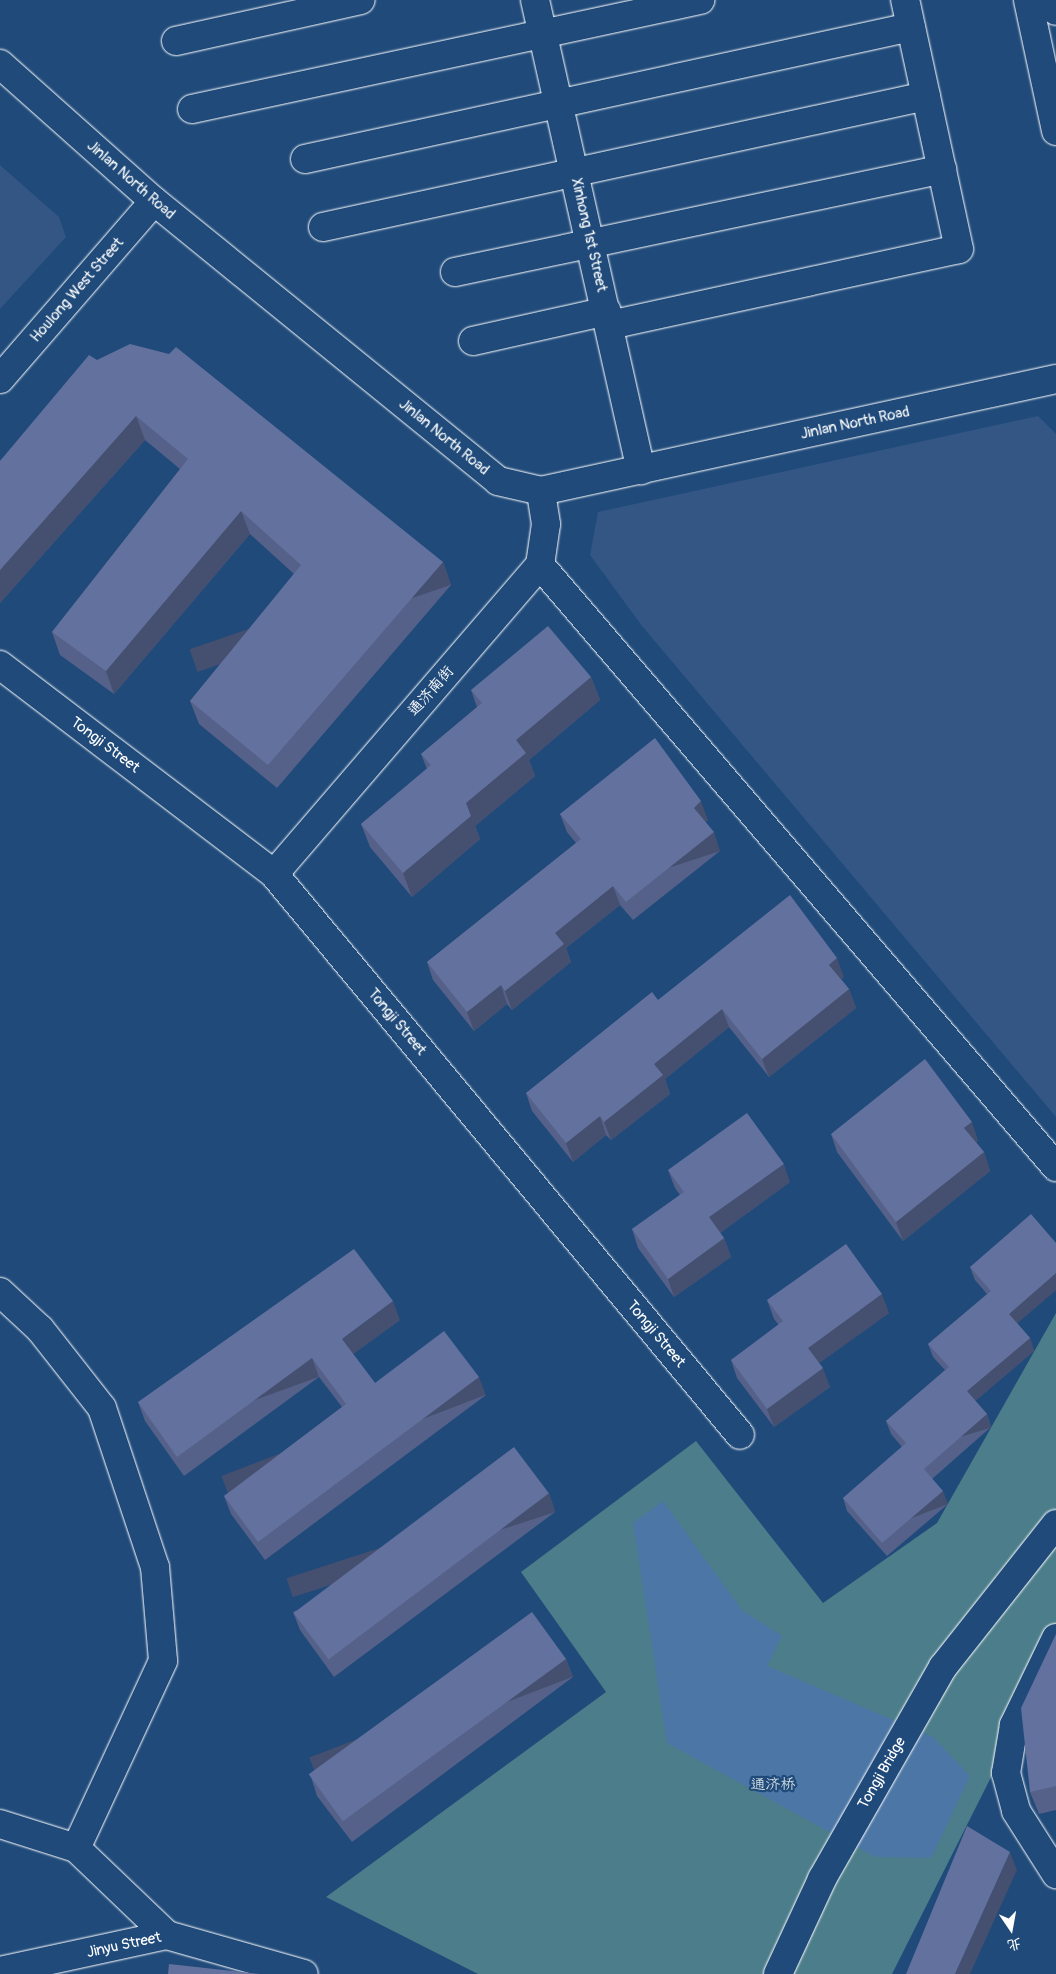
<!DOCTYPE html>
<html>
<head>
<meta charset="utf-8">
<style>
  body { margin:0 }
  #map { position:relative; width:1056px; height:1974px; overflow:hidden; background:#1f4a7a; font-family:Pangolin,"LXGW WenKai TC",sans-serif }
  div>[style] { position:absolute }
  .built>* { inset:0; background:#335685 }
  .green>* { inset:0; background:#4b7d8a }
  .water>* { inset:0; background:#4b76a5 }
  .roads { filter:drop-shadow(0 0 1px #fff) drop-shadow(0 0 1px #fff) }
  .minor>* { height:28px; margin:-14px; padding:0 14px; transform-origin:14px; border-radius:14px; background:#1f4a7a }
  .major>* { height:28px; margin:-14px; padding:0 14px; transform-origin:14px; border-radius:14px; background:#1f4a7a }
  .wall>* { inset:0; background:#556188 }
  .shaded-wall>* { inset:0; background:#454f6f; transform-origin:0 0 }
  .building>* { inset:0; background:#63719e; transform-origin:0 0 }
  span { translate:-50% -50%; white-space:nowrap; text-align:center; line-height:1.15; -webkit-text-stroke:4.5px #1f4a7a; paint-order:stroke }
  .street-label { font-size:15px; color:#fff }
  .park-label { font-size:15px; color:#d2dee2 }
  .north { position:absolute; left:986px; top:1904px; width:50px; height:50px; -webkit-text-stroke:4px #1f4a7a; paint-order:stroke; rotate:168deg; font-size:14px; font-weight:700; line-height:20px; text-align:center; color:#fff }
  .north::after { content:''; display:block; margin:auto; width:18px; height:22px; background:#fff; clip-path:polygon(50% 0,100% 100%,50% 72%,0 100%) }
</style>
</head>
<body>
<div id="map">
  <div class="built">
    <div style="clip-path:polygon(0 165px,59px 217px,66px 237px,0 309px)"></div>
    <div style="clip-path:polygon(1038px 416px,1056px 434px,1056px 1117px,642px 626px,590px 555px,598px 512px)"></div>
  </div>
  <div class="green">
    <div style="clip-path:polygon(1056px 1313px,1056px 1648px,892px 1974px,478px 1974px,326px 1897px,606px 1692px,521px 1572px,696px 1441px,823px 1603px,937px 1523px)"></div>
  </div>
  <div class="water">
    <div style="clip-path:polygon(663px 1501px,742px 1610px,782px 1636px,767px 1666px,933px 1737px,970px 1776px,931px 1858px,875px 1857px,667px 1743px,633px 1523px)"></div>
  </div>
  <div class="roads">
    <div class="minor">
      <div style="left:535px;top:0;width:482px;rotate:77.3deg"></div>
      <div style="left:176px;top:41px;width:189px;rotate:-12.5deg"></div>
      <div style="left:0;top:64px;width:206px;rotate:41.7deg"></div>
      <div style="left:154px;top:201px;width:444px;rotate:39.1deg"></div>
      <div style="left:498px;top:481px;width:44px;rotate:13.1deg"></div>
      <div style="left:541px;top:491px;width:527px;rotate:-12.27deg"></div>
      <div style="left:192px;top:109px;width:520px;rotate:-12.11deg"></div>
      <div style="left:305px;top:159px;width:620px;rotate:-12.29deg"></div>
      <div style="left:323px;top:227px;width:617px;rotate:-12.26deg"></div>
      <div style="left:455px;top:272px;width:498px;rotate:-11.9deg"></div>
      <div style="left:610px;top:325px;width:357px;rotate:-12.3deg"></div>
      <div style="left:959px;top:249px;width:255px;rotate:-102.2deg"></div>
      <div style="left:473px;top:341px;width:137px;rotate:-12.6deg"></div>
      <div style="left:0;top:379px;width:235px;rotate:-49.1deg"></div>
      <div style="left:540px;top:565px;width:793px;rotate:49.4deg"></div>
      <div style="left:0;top:665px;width:345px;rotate:37.3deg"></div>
      <div style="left:274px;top:874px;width:729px;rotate:50.28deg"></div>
      <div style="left:274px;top:874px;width:408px;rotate:-49.3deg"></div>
      <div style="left:540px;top:565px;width:41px;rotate:-81.7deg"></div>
      <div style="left:546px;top:524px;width:33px;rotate:-99deg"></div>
      <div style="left:0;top:1292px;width:54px;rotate:42.8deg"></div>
      <div style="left:40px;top:1329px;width:100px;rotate:51.9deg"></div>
      <div style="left:102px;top:1408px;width:168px;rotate:71.6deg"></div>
      <div style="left:155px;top:1567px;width:94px;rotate:85.1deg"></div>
      <div style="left:163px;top:1661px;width:206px;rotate:114.9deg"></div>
      <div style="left:1056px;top:1638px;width:97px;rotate:115.8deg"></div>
      <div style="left:1014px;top:1725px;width:49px;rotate:99.5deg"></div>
      <div style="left:1006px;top:1773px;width:39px;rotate:75deg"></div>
      <div style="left:1016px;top:1811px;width:75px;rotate:57.6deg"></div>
      <div style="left:0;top:1824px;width:80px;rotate:17.5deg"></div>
      <div style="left:76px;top:1848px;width:126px;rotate:43.7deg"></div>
      <div style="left:0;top:1971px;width:171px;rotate:-12.2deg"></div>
      <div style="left:167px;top:1935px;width:142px;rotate:15.9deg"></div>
      <div style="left:778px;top:1974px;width:105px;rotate:-65.1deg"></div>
      <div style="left:822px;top:1879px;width:244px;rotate:-60.3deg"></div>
      <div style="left:943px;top:1667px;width:182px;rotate:-51.7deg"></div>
    </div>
    <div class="major">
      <div style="left:1028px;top:0;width:134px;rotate:77.9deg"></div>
      <div style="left:1054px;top:0;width:11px;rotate:80deg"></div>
    </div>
  </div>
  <div class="wall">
    <div style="clip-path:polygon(97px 360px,443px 562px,451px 585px,277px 788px,199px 724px,190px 701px,294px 574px,250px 534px,114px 694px,60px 655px,52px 632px,180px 469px,145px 440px,0 603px,0 461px)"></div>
    <div style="clip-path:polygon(591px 677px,600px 700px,529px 760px,535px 776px,475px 826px,480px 839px,412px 897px,370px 847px,361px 824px,427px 769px,421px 754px,477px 707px,471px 690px)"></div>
    <div style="clip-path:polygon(560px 814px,708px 820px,705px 822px,720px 851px,633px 920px,620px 905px,566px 948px,571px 962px,512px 1010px,507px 1004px,474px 1031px,433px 980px,427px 962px,576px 843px,567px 832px)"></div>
    <div style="clip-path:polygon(844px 977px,841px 979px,849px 989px,856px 1008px,769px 1077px,729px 1027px,665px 1079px,670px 1094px,611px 1140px,606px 1135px,573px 1162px,532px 1111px,526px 1093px,658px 1000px)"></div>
    <div style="clip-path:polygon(831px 1134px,978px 1140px,976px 1142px,984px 1152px,990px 1171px,903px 1241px,837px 1152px)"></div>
    <div style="clip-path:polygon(668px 1170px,790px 1182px,720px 1233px,724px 1238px,731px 1257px,674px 1297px,638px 1248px,632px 1229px,680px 1195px,675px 1188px)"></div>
    <div style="clip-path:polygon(1056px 1243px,1056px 1290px,1017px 1323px,1030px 1338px,1034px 1351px,975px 1401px,987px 1414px,991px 1427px,932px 1479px,948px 1504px,887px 1556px,847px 1511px,843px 1498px,902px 1447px,891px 1434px,886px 1421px,945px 1370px,933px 1357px,928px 1344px,987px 1294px,975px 1280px,970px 1267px)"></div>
    <div style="clip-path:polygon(767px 1300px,889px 1313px,819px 1363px,830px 1387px,774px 1427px,737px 1378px,731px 1360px,779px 1325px,774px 1319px)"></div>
    <div style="clip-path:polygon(400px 1320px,353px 1354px,375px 1383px,486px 1395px,265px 1560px,231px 1514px,224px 1496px,342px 1407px,319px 1377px,184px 1476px,145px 1421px,138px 1402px)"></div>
    <div style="clip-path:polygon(549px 1493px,555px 1512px,334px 1677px,300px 1630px,293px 1612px)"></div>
    <div style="clip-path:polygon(1056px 1634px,1056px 1810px,1039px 1814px,1030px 1792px)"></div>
    <div style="clip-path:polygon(566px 1659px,573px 1677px,352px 1842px,317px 1796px,311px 1777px)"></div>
  </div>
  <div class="shaded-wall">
    <div style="clip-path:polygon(136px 416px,145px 440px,0 603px,0 570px)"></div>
    <div style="clip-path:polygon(241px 511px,250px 534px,114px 694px,106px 671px)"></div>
    <div style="left:443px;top:562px;width:24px;height:268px;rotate:71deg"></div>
    <div style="clip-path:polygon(591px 677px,600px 700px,529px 760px,535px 776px,475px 826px,480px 839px,412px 897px,403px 873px,466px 803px,516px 740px)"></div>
    <div style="clip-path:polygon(701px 801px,708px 820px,701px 826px,694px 808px)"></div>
    <div style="left:714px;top:832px;width:20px;height:112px;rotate:72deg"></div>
    <div style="clip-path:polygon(613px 886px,620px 905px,566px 948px,571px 962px,512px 1010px,505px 991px,555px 933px)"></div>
    <div style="clip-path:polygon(837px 958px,844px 977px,836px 983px,829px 965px)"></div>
    <div style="clip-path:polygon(501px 985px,507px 1004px,474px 1031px,467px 1012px)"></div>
    <div style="clip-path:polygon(849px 989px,856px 1008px,769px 1077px,762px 1059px)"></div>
    <div style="clip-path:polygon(722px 1009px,729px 1027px,665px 1079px,670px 1094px,611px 1140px,604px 1122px,654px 1064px)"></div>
    <div style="clip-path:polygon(600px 1116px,606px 1135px,573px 1162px,566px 1143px)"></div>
    <div style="clip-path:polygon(972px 1122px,978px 1140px,971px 1146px,964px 1128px)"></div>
    <div style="clip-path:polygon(984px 1152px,990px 1171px,903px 1241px,896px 1222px)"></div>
    <div style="clip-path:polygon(784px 1164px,790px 1182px,716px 1236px,709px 1217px)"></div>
    <div style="clip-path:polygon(724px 1238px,731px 1257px,674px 1297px,668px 1279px)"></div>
    <div style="clip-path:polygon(1056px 1273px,1056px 1290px,1013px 1327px,1009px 1314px)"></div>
    <div style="clip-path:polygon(882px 1294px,889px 1313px,815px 1366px,808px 1348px)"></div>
    <div style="clip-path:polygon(393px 1301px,400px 1320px,349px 1357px,342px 1339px)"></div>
    <div style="clip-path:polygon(1030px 1338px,1034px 1351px,972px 1404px,967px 1391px)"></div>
    <div style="left:312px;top:1358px;width:20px;height:167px;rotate:70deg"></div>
    <div style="clip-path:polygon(823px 1368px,830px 1387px,774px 1427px,767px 1409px)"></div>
    <div style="left:479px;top:1377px;width:19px;height:276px;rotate:69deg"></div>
    <div style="left:987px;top:1414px;width:14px;height:84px;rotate:73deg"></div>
    <div style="left:943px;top:1491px;width:14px;height:80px;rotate:69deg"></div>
    <div style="left:549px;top:1493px;width:20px;height:276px;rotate:72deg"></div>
    <div style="left:566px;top:1659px;width:19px;height:275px;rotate:69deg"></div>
    <div style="clip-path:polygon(1010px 1852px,1017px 1870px,970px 1974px,955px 1974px)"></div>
  </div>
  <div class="building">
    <div style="clip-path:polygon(130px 344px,169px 354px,176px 347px,443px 562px,268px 765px,190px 701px,301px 565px,241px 511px,106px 671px,52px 632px,188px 459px,136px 416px,0 570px,0 461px,89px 355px,97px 360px)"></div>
    <div style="clip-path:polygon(548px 626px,591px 677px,516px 740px,526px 753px,466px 803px,471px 816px,403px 873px,361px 824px,431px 765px,421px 754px,482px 703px,471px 690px)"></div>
    <div style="clip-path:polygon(655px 738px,701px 801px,694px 808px,714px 832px,626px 902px,613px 886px,555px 933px,564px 944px,505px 991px,501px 985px,467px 1012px,427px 962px,581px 839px,560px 814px)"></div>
    <div style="clip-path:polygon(790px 895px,837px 958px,829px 965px,849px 989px,762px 1059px,722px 1009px,654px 1064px,663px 1075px,604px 1122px,600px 1116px,566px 1143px,526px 1093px,652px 992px,658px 1000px)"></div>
    <div style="clip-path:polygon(925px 1059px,972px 1122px,964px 1128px,984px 1152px,896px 1222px,831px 1134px)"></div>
    <div style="clip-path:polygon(747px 1113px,784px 1164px,709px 1217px,724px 1238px,668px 1279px,632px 1229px,684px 1192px,668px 1170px)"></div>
    <div style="clip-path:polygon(1031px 1214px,1056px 1243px,1056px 1273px,1009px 1314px,1030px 1338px,967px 1391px,987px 1414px,924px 1469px,943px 1491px,882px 1543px,843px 1498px,906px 1443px,886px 1421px,949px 1367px,928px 1344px,991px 1291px,970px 1267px)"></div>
    <div style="clip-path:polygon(846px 1244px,882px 1294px,808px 1348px,823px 1368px,767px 1409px,731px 1360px,783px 1321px,767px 1300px)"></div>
    <div style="clip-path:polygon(354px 1249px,393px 1301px,342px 1339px,375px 1383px,444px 1331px,479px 1377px,258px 1542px,224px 1496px,346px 1404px,312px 1358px,177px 1457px,138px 1402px)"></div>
    <div style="left:514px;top:1447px;width:58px;height:276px;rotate:53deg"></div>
    <div style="left:532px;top:1612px;width:58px;height:276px;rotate:54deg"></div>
    <div style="clip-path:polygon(1056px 1634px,1056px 1786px,1030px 1792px,1021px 1708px)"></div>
    <div style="clip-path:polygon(967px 1826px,1010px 1852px,955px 1974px,906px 1974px)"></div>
    <div style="clip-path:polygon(169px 1964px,260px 1974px,168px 1974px)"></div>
  </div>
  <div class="street-label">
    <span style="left:131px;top:180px;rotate:41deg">Jinlan North Road</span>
    <span style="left:589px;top:235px;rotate:77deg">Xinhong 1st Street</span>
    <span style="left:77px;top:290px;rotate:-49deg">Houlong West Street</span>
    <span style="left:855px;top:423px;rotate:-12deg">Jinlan North Road</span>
    <span style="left:444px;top:437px;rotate:39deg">Jinlan North Road</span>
    <span style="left:431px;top:691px;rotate:-49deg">通济南街</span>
    <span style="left:105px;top:745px;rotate:37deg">Tongji Street</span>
    <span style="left:397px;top:1022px;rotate:50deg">Tongji Street</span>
    <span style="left:656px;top:1334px;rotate:50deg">Tongji Street</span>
    <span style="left:882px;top:1773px;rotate:-60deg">Tongji Bridge</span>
    <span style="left:124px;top:1945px;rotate:-12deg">Jinyu Street</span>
  </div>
  <div class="park-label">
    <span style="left:773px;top:1785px">通济桥</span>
  </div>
  <div class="north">北</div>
</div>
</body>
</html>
